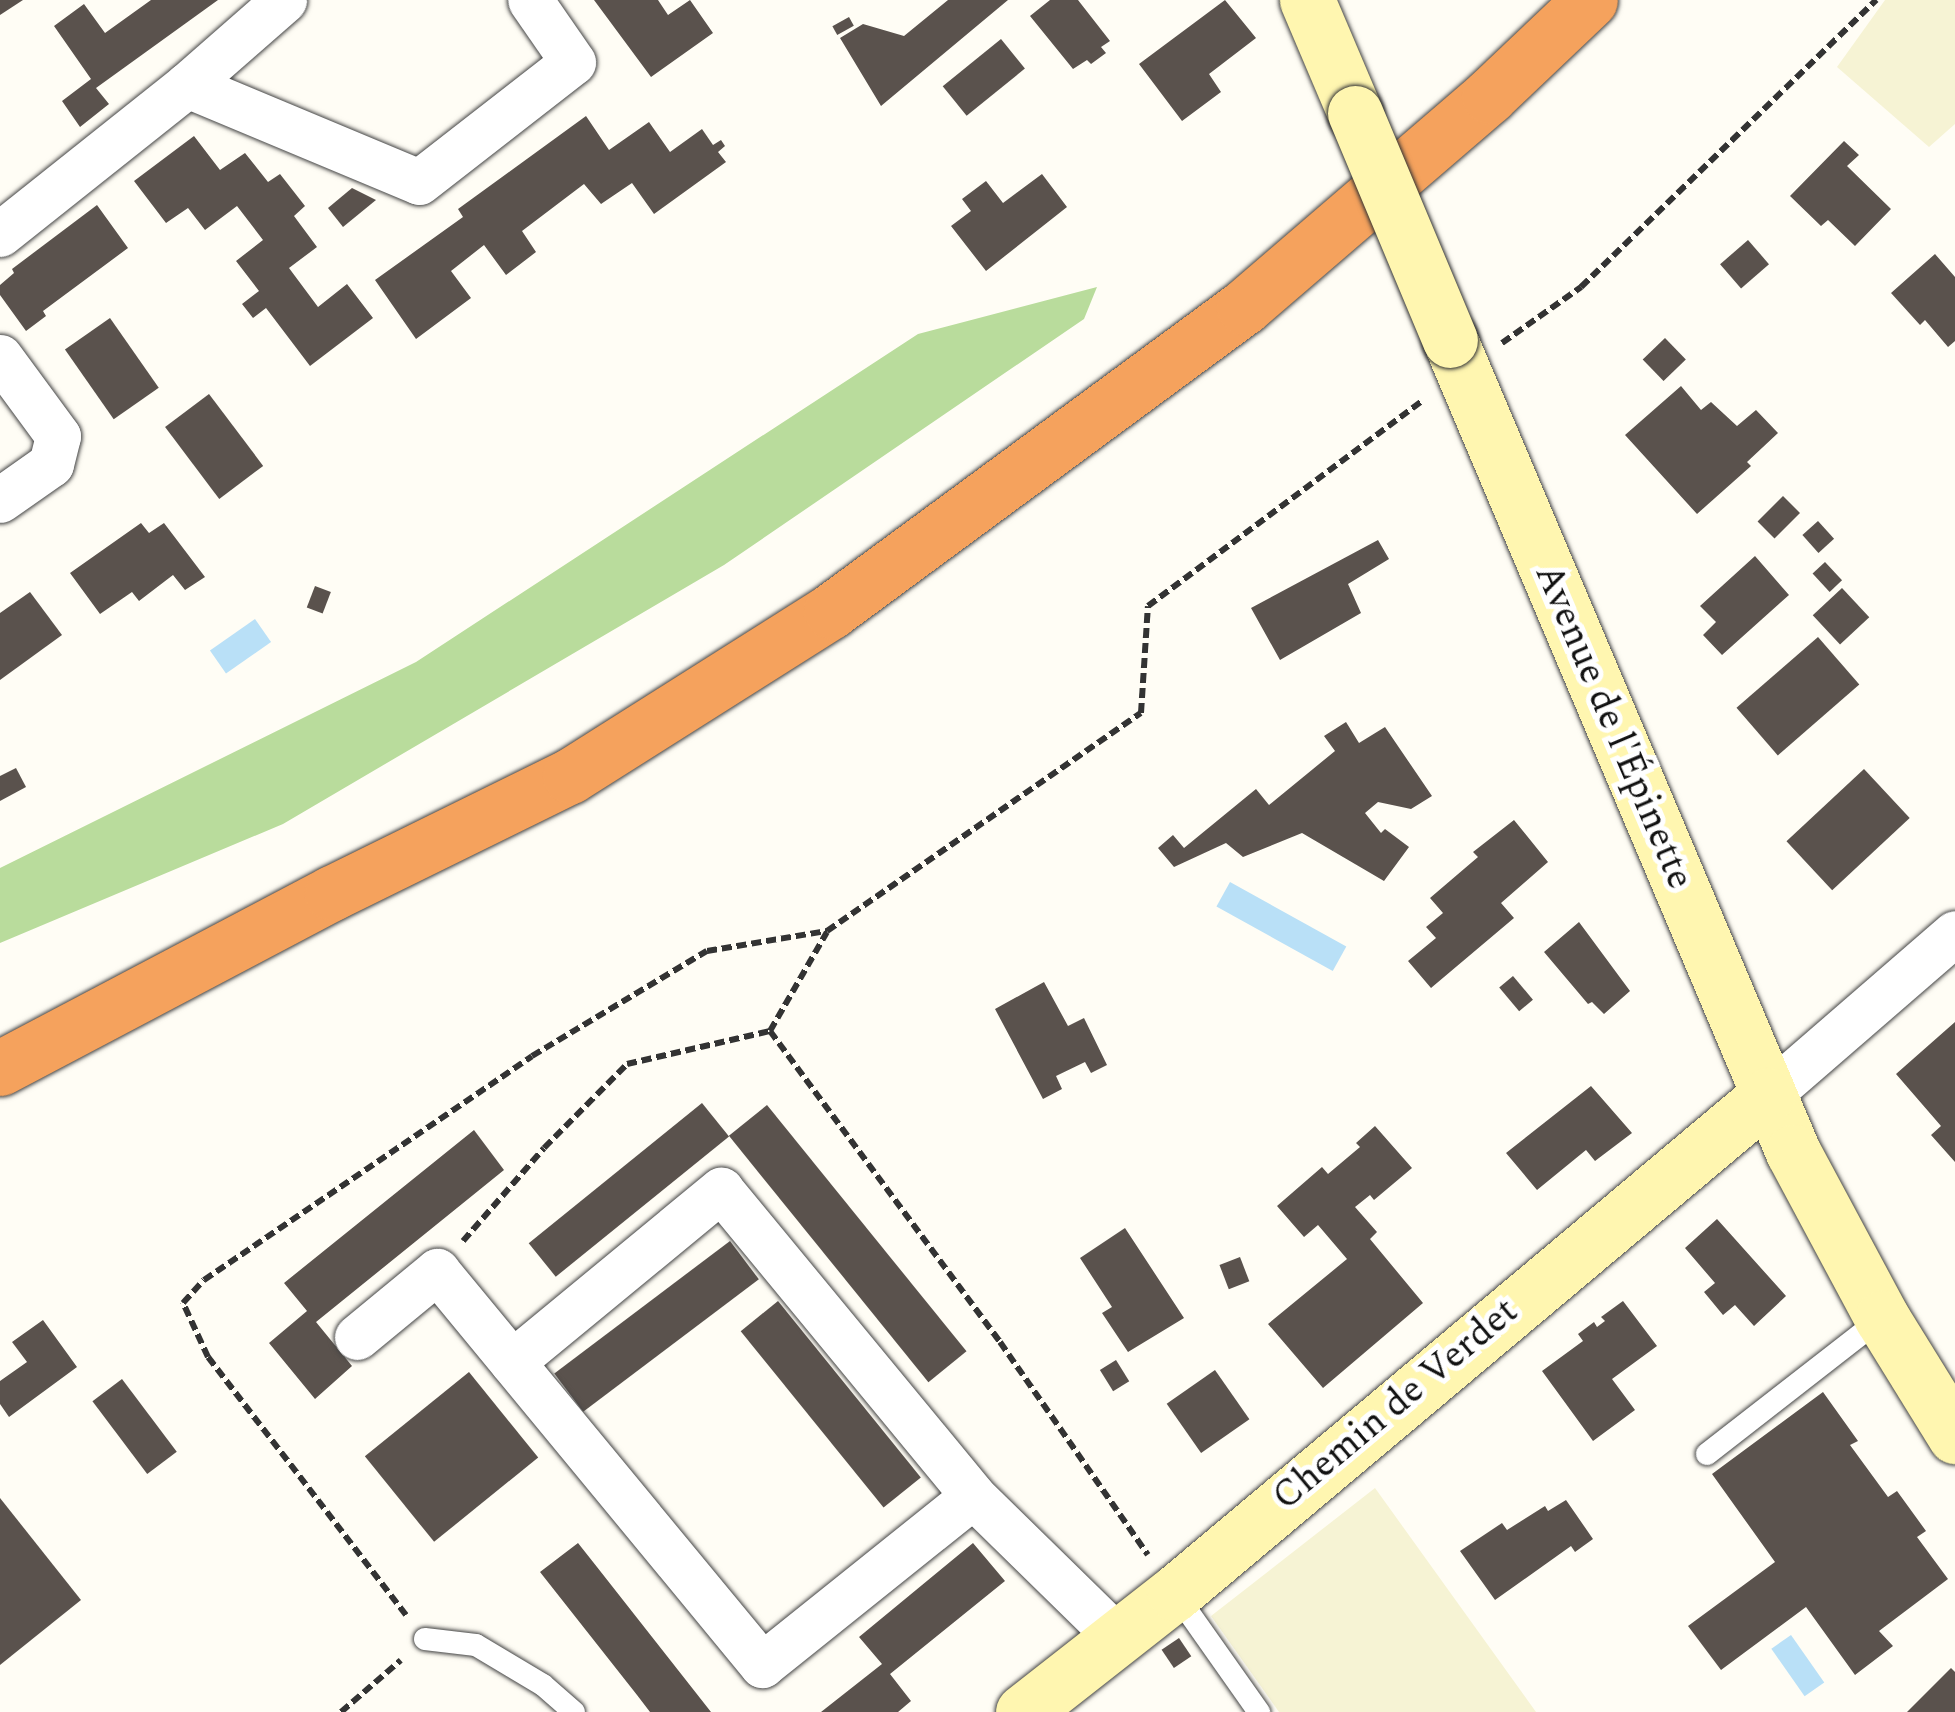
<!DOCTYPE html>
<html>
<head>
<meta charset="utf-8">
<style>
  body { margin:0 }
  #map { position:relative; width:1955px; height:1712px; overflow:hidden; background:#fffdf5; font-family:Spectral,serif }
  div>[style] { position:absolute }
  .farmland>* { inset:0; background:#f6f3d4 }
  .forest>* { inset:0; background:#b9dc9c }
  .water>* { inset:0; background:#b9e0f7; transform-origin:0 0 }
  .building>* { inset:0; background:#5a524d; transform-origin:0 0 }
  .path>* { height:6px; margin-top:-3px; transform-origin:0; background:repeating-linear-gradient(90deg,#333 0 10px,transparent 0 15px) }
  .roads { filter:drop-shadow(0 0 2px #444) drop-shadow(0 0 2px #444) }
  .lane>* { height:22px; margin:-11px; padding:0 11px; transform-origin:11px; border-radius:11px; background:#fff }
  .street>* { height:45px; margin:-22.5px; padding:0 22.5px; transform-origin:22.5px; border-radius:22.5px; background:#fff }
  .secondary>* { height:55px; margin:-27.5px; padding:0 27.5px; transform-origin:27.5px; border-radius:27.5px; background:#fff6b0 }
  .highway>* { height:55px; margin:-27.5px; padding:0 27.5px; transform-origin:27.5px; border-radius:27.5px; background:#f5a25d }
  .bridges { filter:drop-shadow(0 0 2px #333) drop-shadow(0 0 2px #333) }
  .secondary-bridge>* { height:55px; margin:-27.5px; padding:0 27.5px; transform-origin:27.5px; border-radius:27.5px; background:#fff6b0 }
  span { translate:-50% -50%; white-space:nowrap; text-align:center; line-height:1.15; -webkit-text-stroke:10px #fff; paint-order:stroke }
  .street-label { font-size:38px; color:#111 }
</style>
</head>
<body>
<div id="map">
  <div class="farmland">
    <div style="clip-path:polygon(1885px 0,1955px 0,1955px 124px,1929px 147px,1837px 67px)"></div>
    <div style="clip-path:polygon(1375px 1488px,1536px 1712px,1279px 1712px,1211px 1616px)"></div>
  </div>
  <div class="forest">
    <div style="clip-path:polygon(1097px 287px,1084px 319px,724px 565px,283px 824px,0 943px,0 868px,416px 662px,918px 334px)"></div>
  </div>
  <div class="water">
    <div style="left:255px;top:619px;width:28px;height:55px;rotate:55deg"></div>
    <div style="left:1230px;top:882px;width:133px;height:28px;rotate:29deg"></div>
    <div style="left:1791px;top:1635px;width:58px;height:24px;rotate:55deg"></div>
  </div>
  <div class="building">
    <div style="clip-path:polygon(0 0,23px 0,0 15px)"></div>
    <div style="clip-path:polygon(151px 0,218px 0,96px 88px,109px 104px,80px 127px,62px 101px,91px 79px,54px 26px,84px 4px,105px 33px)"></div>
    <div style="clip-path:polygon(594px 0,658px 0,668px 15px,690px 0,713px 33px,651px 77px)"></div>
    <div style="clip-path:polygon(1008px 0,881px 106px,840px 38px,863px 24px,904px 36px,948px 0)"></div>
    <div style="clip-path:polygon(1050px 0,1078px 0,1110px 41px,1101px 47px,1106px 53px,1091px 64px,1087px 60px,1073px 69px,1030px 16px)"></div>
    <div style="clip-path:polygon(1225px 0,1256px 38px,1209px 74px,1221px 92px,1182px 121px,1139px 64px)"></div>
    <div style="left:849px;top:17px;width:10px;height:19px;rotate:61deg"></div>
    <div style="left:1001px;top:39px;width:38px;height:75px;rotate:51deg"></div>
    <div style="clip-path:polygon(586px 116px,609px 150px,649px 122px,670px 152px,702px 129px,713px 145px,721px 140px,725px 146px,718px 152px,726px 162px,654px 214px,632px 183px,601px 204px,584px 184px,522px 231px,536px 252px,506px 275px,484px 245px,451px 271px,471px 298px,416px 339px,375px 280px,463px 217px,458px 209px)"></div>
    <div style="clip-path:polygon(194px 136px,220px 170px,245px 153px,268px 182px,280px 174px,305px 206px,294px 216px,317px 247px,289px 268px,318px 307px,347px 284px,373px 318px,310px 366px,266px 308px,253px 318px,242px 304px,259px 291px,236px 261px,263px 240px,237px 206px,205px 230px,188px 208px,166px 223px,134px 181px)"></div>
    <div style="clip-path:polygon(1844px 141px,1859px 155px,1847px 166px,1891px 209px,1855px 246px,1828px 220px,1821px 226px,1790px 196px)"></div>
    <div style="clip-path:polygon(1042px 174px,1067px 207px,986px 271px,951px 226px,971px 211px,962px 199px,986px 181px,1003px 203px)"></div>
    <div style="clip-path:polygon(352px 188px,376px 200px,343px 227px,328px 208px)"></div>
    <div style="clip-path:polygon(97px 205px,128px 248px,43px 311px,46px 316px,26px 331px,0 295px,0 285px,14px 273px,12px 269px)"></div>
    <div style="left:1748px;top:240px;width:32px;height:37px;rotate:49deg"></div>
    <div style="clip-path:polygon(1935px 254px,1955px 277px,1955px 341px,1948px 347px,1925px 320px,1920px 325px,1891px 293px)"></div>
    <div style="left:110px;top:318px;width:85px;height:55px;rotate:55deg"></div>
    <div style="left:1665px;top:338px;width:30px;height:31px;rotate:46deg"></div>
    <div style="clip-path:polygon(1681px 386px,1701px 410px,1711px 402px,1737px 426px,1756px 410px,1778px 433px,1747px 462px,1751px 466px,1697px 514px,1625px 435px)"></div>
    <div style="left:209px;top:394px;width:90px;height:55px;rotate:53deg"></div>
    <div style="left:1783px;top:496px;width:24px;height:36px;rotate:45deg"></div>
    <div style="left:1818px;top:521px;width:24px;height:21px;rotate:48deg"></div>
    <div style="clip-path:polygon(141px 523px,149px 533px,164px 523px,205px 577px,185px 590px,173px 575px,139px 601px,132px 592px,100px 614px,70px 573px)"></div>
    <div style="clip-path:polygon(1378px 540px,1389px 559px,1348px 584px,1361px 613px,1280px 660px,1251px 608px)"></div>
    <div style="clip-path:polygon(1755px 556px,1789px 595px,1722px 655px,1703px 635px,1716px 622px,1700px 606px)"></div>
    <div style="left:1825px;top:562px;width:25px;height:17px;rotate:47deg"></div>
    <div style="left:315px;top:586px;width:17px;height:23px;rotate:21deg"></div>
    <div style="left:1842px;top:588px;width:40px;height:40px;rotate:47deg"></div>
    <div style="clip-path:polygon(30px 592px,62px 635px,0 680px,0 613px)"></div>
    <div style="left:1818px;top:637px;width:63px;height:108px;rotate:49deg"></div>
    <div style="clip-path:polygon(1346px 722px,1359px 743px,1385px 727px,1432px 796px,1411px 809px,1378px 802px,1365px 813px,1381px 833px,1385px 829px,1409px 847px,1384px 881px,1302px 833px,1243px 857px,1226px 843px,1174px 867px,1158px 848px,1173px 835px,1184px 848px,1256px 789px,1269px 805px,1335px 751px,1324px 736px)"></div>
    <div style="clip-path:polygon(16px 768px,26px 787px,0 801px,0 776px)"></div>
    <div style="left:1864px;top:769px;width:67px;height:106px;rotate:47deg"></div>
    <div style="clip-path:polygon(1514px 820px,1548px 862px,1501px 903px,1514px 918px,1431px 988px,1408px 961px,1436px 938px,1426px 927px,1443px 913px,1430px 898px,1478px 857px,1473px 852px)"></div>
    <div style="clip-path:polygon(1579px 922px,1630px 991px,1604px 1014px,1592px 1002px,1588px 1004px,1544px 952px)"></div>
    <div style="left:1513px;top:976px;width:31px;height:18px;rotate:50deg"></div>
    <div style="clip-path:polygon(1044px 982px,1068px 1026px,1084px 1018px,1107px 1065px,1091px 1073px,1085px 1062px,1056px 1076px,1062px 1089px,1043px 1099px,995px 1009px)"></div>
    <div style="clip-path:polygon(1955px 1022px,1955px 1162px,1931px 1135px,1941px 1126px,1896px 1074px)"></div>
    <div style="clip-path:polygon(1591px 1086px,1632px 1133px,1595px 1161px,1586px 1150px,1537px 1190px,1506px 1153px)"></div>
    <div style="left:702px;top:1103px;width:43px;height:223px;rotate:51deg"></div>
    <div style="left:767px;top:1105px;width:317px;height:49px;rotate:51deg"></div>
    <div style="clip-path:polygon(1375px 1126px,1412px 1168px,1374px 1200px,1370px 1195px,1355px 1207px,1377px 1232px,1370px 1239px,1423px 1303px,1323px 1388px,1268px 1324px,1347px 1259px,1318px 1225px,1304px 1237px,1277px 1206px,1322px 1167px,1328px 1174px,1360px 1147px,1356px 1143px)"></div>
    <div style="clip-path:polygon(474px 1130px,504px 1170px,316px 1322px,352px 1366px,315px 1399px,269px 1343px,307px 1311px,284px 1283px)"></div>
    <div style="clip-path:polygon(1717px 1219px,1786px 1296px,1754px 1326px,1735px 1305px,1723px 1315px,1704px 1292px,1715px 1283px,1685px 1248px)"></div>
    <div style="clip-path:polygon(1125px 1228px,1184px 1318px,1128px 1352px,1102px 1313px,1112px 1307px,1080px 1258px)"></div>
    <div style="left:730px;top:1241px;width:48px;height:220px;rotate:53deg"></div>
    <div style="left:1240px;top:1257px;width:26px;height:22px;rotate:69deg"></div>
    <div style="left:778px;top:1301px;width:227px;height:48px;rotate:51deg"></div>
    <div style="clip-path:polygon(1623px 1301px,1657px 1346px,1612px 1379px,1635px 1410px,1593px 1441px,1542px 1371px,1583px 1341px,1578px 1334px,1594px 1322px,1597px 1327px,1605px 1321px,1601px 1317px)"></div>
    <div style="clip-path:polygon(43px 1320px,77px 1367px,9px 1417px,0 1404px,0 1381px,27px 1362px,12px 1342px)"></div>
    <div style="left:1116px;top:1360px;width:25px;height:19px;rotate:58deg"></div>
    <div style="left:1215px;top:1370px;width:60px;height:59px;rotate:55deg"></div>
    <div style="left:469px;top:1372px;width:110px;height:134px;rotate:51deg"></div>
    <div style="left:122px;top:1379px;width:91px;height:37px;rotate:53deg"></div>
    <div style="clip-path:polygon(1823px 1392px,1858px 1441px,1850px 1445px,1888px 1497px,1897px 1491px,1926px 1531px,1917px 1537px,1948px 1579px,1879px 1631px,1893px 1646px,1855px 1675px,1806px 1607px,1721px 1670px,1688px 1626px,1775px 1562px,1712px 1474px)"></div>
    <div style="clip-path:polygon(0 1498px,81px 1600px,0 1665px)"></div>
    <div style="clip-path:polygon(1566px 1500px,1593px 1539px,1575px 1552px,1571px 1546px,1495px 1600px,1460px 1551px,1502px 1523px,1507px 1530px,1545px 1506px,1548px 1511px)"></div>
    <div style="clip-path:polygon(578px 1543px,597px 1567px,711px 1712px,650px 1712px,637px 1695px,540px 1572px)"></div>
    <div style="clip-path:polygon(973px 1543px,1005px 1581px,890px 1674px,911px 1701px,898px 1712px,821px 1712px,882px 1664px,859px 1637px)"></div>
    <div style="left:1179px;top:1638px;width:22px;height:21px;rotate:56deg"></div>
    <div style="clip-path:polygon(1951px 1668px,1955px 1672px,1955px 1712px,1907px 1712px)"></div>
  </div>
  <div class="path">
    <div style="left:1502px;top:343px;width:97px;rotate:-35.3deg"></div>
    <div style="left:1581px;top:287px;width:412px;rotate:-44.2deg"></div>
    <div style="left:770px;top:1031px;width:387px;rotate:53.5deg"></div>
    <div style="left:1000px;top:1342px;width:259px;rotate:55.2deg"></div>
    <div style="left:463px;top:1241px;width:123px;rotate:-48.9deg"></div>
    <div style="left:544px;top:1148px;width:118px;rotate:-45.3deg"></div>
    <div style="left:627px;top:1064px;width:147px;rotate:-13deg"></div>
    <div style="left:770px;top:1031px;width:114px;rotate:-60.1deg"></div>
    <div style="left:406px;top:1615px;width:325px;rotate:-127.5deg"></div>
    <div style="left:208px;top:1357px;width:60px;rotate:-114.8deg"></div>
    <div style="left:183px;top:1303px;width:31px;rotate:-48deg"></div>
    <div style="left:204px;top:1280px;width:397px;rotate:-34.3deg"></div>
    <div style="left:532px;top:1056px;width:204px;rotate:-31deg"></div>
    <div style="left:707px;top:951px;width:122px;rotate:-9.5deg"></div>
    <div style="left:827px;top:931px;width:382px;rotate:-34.8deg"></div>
    <div style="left:1141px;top:713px;width:107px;rotate:-86.3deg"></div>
    <div style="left:1148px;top:606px;width:344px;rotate:-36.8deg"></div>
    <div style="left:341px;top:1712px;width:79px;rotate:-40.9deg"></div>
  </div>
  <div class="roads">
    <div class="lane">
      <div style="left:1707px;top:1454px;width:222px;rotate:-37.9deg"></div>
      <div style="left:1175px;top:1593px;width:146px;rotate:54.8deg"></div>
      <div style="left:425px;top:1639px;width:51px;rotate:6.7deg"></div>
      <div style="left:476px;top:1645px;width:78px;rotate:30.8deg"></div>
      <div style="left:543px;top:1685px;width:41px;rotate:41.1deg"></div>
    </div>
    <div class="street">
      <div style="left:187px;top:85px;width:251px;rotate:22.7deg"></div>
      <div style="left:419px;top:182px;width:195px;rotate:-37.9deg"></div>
      <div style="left:573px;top:62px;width:75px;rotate:-124.7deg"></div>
      <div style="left:0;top:234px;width:239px;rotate:-38.5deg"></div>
      <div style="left:187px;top:85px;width:129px;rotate:-41.2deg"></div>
      <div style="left:0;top:357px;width:98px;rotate:53.7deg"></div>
      <div style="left:58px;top:436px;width:29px;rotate:104deg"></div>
      <div style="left:51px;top:464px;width:62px;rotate:144.8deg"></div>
      <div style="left:1768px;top:1095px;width:247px;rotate:-40.9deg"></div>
      <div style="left:357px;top:1337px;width:104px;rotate:-39.5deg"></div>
      <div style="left:437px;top:1271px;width:511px;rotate:50.48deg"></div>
      <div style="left:762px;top:1665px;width:270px;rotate:-38.7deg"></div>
      <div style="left:512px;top:1362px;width:271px;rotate:-39.5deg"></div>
      <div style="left:721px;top:1190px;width:396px;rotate:50.5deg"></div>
      <div style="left:973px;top:1496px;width:203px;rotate:44.4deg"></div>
    </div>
    <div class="secondary">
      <div style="left:1307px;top:0;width:123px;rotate:67deg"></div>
      <div style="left:1450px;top:340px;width:881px;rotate:67.1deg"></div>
      <div style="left:1793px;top:1152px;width:188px;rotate:61.8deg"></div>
      <div style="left:1882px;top:1318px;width:139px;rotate:58.3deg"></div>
      <div style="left:1023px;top:1712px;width:193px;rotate:-38.1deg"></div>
      <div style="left:1175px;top:1593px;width:774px;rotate:-40.02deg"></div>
    </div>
    <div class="highway">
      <div style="left:0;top:1068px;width:375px;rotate:-27.8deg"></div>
      <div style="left:332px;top:893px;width:265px;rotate:-26.2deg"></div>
      <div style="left:570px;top:776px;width:309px;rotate:-32.3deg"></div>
      <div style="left:831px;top:611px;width:513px;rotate:-36.36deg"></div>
      <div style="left:1244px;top:307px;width:323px;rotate:-40.7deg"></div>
      <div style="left:1489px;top:96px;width:139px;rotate:-43.5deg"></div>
    </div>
  </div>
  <div class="bridges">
    <div class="secondary-bridge">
      <div style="left:1355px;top:113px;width:246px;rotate:67.3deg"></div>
    </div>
  </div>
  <div class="street-label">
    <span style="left:1613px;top:727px;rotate:67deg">Avenue de l'Épinette</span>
    <span style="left:1396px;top:1405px;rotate:-40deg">Chemin de Verdet</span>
  </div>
</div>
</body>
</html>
